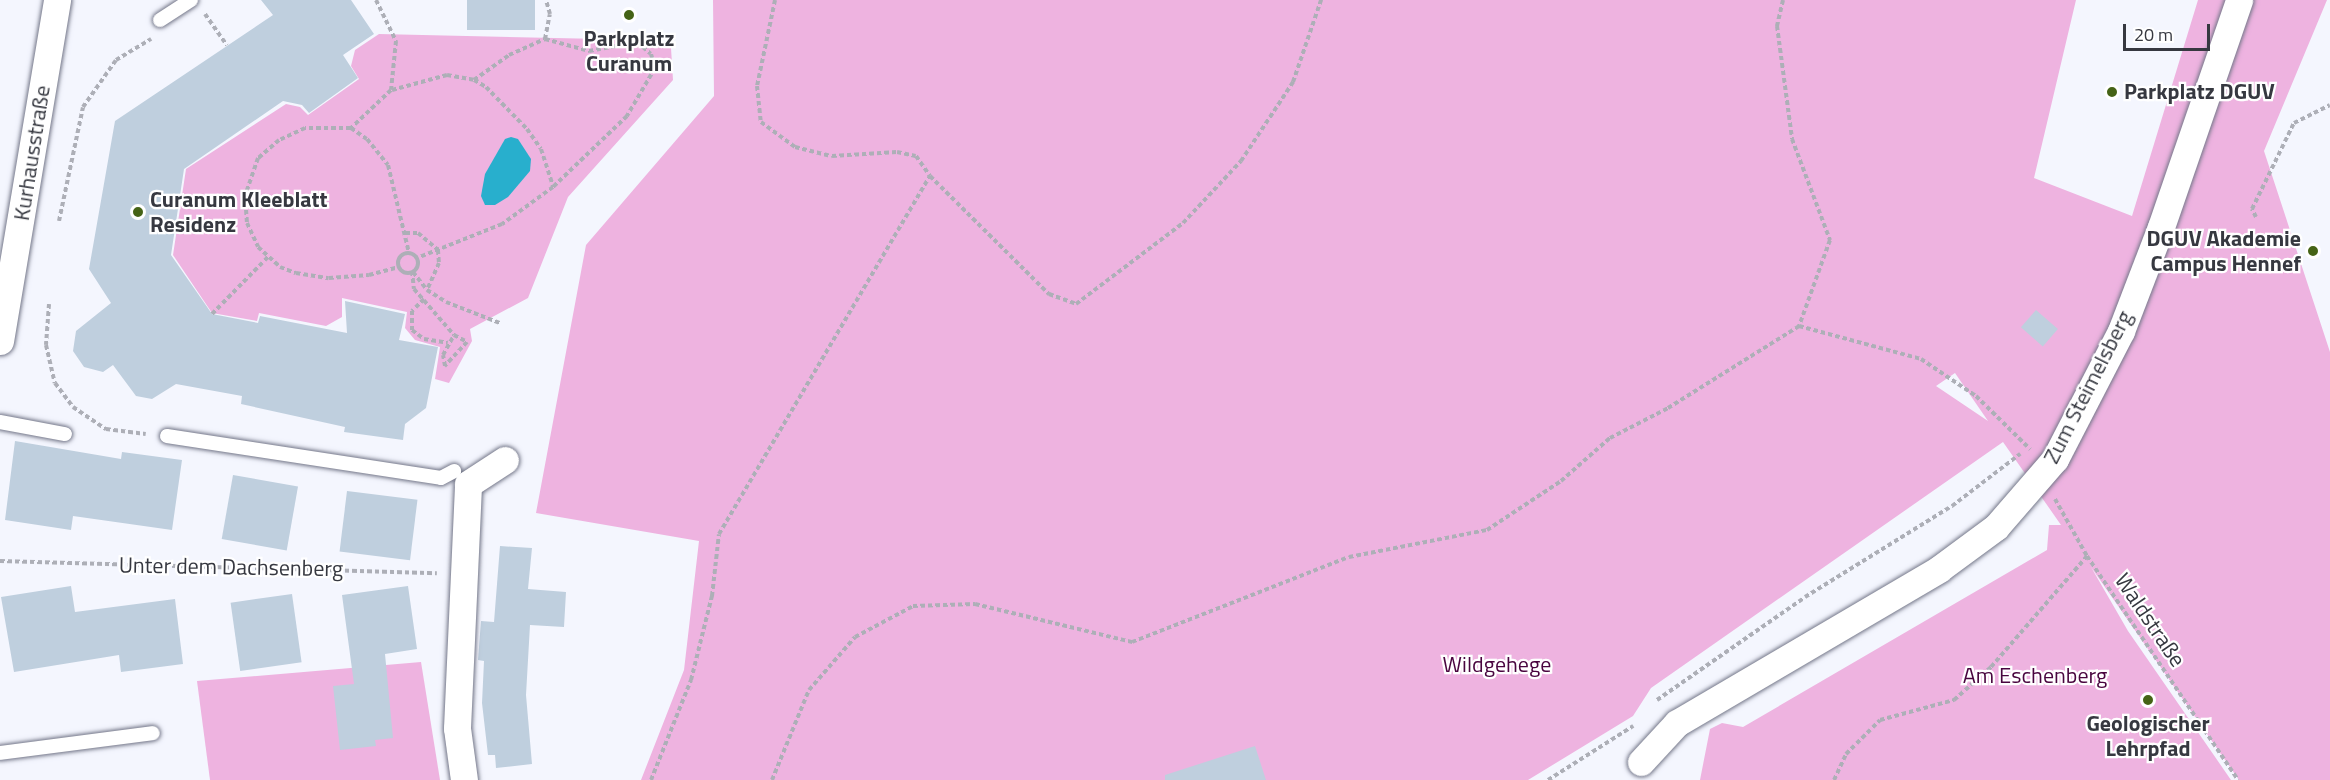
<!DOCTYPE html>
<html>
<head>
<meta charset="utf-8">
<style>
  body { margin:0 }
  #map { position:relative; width:2330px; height:780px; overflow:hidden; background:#f4f6fe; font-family:"Titillium Web",sans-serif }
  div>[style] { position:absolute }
  .green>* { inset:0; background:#eeb3e0 }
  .water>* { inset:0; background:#28afcd }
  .building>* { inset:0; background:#bfcfde; transform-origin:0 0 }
  .path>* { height:4px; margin-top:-2px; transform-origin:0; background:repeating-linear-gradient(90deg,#adafb7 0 4.5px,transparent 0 7.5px) }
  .path>.ring { margin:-2px; padding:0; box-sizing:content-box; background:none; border:4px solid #adafb7; border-radius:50% }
  .roads { filter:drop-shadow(0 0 2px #747789) drop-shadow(0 0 2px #747789) }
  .lane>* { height:14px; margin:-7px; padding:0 7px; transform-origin:7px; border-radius:7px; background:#fff }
  .street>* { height:27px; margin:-13.5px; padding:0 13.5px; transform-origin:13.5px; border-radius:13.5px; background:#fff }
  .dots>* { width:16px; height:16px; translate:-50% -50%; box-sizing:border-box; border:3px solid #fff; border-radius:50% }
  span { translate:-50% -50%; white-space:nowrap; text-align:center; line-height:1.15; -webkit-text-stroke:4.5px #fff; paint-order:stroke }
  .poi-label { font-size:22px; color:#363840; font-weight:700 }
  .left { translate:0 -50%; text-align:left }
  .right { translate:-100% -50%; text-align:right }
  .street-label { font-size:22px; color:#363840 }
  .park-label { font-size:22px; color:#49053f }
  .scale { position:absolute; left:2123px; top:24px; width:87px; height:27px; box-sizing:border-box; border:3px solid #363840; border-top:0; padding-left:8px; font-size:18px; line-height:21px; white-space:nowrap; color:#363840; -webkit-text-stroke:4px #fff; paint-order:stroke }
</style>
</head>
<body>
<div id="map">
  <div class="green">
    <div style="clip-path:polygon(evenodd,713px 0,2076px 0,2034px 178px,2132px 216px,2198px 0,2327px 0,2264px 151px,2330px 352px,2330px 780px,2239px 780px,2091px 567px,2128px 631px,2231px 780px,1700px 780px,1710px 729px,1722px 723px,1743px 727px,2047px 550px,2049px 525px,2061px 525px,2003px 442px,1651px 688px,1633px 716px,1528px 780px,641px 780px,684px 670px,699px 541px,536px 513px,586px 245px,714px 96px,713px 0,1955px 373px,1988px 421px,1936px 386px,1955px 373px)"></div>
    <div style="clip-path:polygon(379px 34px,648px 40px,671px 48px,673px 80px,568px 197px,528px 298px,470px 329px,472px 341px,449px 383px,435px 379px,440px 347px,415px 340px,405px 328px,407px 312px,342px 298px,342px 317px,326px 326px,259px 313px,257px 321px,212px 313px,173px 255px,186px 169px,286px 104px,300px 107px,308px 115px,359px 79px,351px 66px,355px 50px)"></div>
    <div style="clip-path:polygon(421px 662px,440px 780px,210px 780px,197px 681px)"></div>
  </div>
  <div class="water">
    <div style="clip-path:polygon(511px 137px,518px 139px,531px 159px,530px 171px,508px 197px,495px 205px,485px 205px,481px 196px,485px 174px,505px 139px)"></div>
  </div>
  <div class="building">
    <div style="clip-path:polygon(261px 0,351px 0,374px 34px,343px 55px,358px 78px,309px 113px,302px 105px,283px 101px,184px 169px,171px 255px,212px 314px,258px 323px,260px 316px,347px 333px,345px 301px,405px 314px,399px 340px,438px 347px,426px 408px,405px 424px,403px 440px,344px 432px,345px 427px,241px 404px,242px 396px,176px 384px,152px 399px,136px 396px,113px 365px,103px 372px,84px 367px,73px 351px,76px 331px,111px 303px,89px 269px,115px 121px,273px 15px)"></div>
    <div style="left:467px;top:0;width:68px;height:30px"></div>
    <div style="left:2036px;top:310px;width:29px;height:23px;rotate:41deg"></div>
    <div style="clip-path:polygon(15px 441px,121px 459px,122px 452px,182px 460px,172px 530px,73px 516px,71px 530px,5px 520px)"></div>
    <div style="left:233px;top:475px;width:66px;height:65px;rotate:10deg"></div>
    <div style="left:347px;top:491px;width:71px;height:61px;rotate:7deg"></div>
    <div style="clip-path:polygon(500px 546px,532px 548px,528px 589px,566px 592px,564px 627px,530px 625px,526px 695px,532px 764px,496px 768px,495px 755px,488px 755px,482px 703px,484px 661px,478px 660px,481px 621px,494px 622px)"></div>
    <div style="clip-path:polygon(71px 586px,75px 612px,175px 599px,183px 664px,121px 672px,119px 655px,14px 672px,1px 597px)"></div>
    <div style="clip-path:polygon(408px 586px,417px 649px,385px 654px,393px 738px,375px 740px,376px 746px,340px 750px,333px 686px,354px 684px,342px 595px)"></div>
    <div style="left:292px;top:594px;width:69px;height:62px;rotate:82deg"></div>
    <div style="clip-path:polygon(1255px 746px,1266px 780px,1165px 780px,1165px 775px)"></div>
  </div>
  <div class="path">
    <div style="left:376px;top:0;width:46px;rotate:64deg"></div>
    <div style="left:396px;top:41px;width:49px;rotate:95.8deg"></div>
    <div style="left:391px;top:90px;width:55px;rotate:136.5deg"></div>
    <div style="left:351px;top:128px;width:46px;rotate:180deg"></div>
    <div style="left:305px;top:128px;width:29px;rotate:155deg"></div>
    <div style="left:279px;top:140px;width:28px;rotate:139deg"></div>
    <div style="left:258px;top:158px;width:39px;rotate:109deg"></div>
    <div style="left:245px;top:195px;width:28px;rotate:86deg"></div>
    <div style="left:247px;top:223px;width:26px;rotate:65deg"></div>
    <div style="left:258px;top:247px;width:30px;rotate:42deg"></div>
    <div style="left:280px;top:267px;width:17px;rotate:21deg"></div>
    <div style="left:296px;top:273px;width:33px;rotate:9deg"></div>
    <div style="left:329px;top:278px;width:40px;rotate:-4.3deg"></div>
    <div style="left:369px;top:275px;width:31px;rotate:-15deg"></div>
    <div style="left:775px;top:0;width:88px;rotate:101.8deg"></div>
    <div style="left:757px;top:86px;width:36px;rotate:84deg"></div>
    <div style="left:761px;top:122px;width:42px;rotate:36.3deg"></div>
    <div style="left:795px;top:147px;width:38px;rotate:14deg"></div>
    <div style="left:832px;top:156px;width:65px;rotate:-3.5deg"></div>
    <div style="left:897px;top:152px;width:19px;rotate:12deg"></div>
    <div style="left:916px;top:156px;width:24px;rotate:55deg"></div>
    <div style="left:930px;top:176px;width:168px;rotate:44.8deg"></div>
    <div style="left:1049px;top:294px;width:29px;rotate:20deg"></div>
    <div style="left:1076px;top:304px;width:134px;rotate:-37.1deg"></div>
    <div style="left:1183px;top:223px;width:85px;rotate:-46.9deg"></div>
    <div style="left:1241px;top:161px;width:95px;rotate:-56.6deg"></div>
    <div style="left:1293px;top:82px;width:87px;rotate:-71.1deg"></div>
    <div style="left:1783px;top:0;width:27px;rotate:103deg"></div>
    <div style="left:1777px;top:26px;width:114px;rotate:82.4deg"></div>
    <div style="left:1792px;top:139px;width:108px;rotate:69.4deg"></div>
    <div style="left:1830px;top:240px;width:91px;rotate:109.8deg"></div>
    <div style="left:205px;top:14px;width:38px;rotate:55deg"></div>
    <div style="left:545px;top:39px;width:25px;rotate:-79deg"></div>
    <div style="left:550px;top:14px;width:15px;rotate:-106deg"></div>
    <div style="left:474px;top:80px;width:43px;rotate:-35.5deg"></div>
    <div style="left:509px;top:55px;width:39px;rotate:-24deg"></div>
    <div style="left:545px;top:39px;width:46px;rotate:15.3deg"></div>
    <div style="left:589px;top:51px;width:49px;rotate:-10.6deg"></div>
    <div style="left:637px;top:42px;width:18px;rotate:41deg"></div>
    <div style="left:651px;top:54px;width:15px;rotate:74deg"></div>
    <div style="left:655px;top:68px;width:56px;rotate:120.3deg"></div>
    <div style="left:627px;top:116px;width:103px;rotate:136.2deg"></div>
    <div style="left:392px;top:90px;width:57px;rotate:-15.3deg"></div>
    <div style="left:447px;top:75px;width:27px;rotate:10deg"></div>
    <div style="left:474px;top:80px;width:14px;rotate:30deg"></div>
    <div style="left:486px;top:87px;width:59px;rotate:45.7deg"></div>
    <div style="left:527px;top:129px;width:24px;rotate:55deg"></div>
    <div style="left:541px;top:149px;width:40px;rotate:72deg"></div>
    <div style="left:553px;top:187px;width:63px;rotate:144deg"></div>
    <div style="left:502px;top:224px;width:92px;rotate:158.2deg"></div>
    <div style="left:351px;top:128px;width:19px;rotate:35deg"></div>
    <div style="left:367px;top:139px;width:33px;rotate:51deg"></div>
    <div style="left:388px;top:165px;width:90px;rotate:76.6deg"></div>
    <div style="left:2256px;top:217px;width:9px;rotate:-117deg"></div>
    <div style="left:2252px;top:209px;width:96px;rotate:-64deg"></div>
    <div style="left:2294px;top:123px;width:40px;rotate:-26.6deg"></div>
    <div style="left:59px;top:221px;width:116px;rotate:-78.1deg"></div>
    <div style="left:83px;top:107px;width:57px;rotate:-54.9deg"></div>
    <div style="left:116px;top:60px;width:41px;rotate:-31deg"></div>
    <div style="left:405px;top:233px;width:13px"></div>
    <div style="left:418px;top:233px;width:26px;rotate:40deg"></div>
    <div style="left:438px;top:250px;width:13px;rotate:86deg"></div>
    <div style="left:439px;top:263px;width:30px;rotate:114deg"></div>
    <div class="ring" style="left:398px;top:253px;width:16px;height:16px"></div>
    <div style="left:412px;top:271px;width:18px;rotate:84deg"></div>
    <div style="left:414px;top:289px;width:61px;rotate:49deg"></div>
    <div style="left:454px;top:335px;width:15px;rotate:28deg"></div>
    <div style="left:467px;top:342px;width:33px;rotate:133deg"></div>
    <div style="left:445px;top:366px;width:11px;rotate:-100deg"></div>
    <div style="left:443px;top:355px;width:23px;rotate:-61deg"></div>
    <div style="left:413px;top:272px;width:23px;rotate:52deg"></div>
    <div style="left:427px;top:290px;width:22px;rotate:32deg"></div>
    <div style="left:446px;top:302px;width:58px;rotate:21.3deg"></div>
    <div style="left:424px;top:299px;width:17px;rotate:135deg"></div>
    <div style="left:412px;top:311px;width:19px;rotate:90deg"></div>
    <div style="left:412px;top:330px;width:15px;rotate:37deg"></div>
    <div style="left:424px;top:339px;width:24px;rotate:9deg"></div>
    <div style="left:49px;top:304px;width:41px;rotate:94.2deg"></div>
    <div style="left:46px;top:345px;width:39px;rotate:77deg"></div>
    <div style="left:55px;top:383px;width:30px;rotate:53deg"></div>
    <div style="left:73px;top:407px;width:40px;rotate:34deg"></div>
    <div style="left:106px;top:429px;width:40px;rotate:7.1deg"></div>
    <div style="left:212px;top:314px;width:80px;rotate:-45.5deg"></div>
    <div style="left:2055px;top:499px;width:65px;rotate:60.7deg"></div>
    <div style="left:2087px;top:556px;width:270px;rotate:56deg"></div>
    <div style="left:0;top:561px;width:437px;rotate:1.6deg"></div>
    <div style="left:1657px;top:700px;width:180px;rotate:-34.8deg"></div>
    <div style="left:1805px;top:597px;width:173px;rotate:-31.8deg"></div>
    <div style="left:1952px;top:506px;width:86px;rotate:-37.4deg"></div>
    <div style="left:651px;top:780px;width:108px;rotate:-68.2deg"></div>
    <div style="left:691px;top:680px;width:87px;rotate:-76deg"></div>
    <div style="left:712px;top:596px;width:62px;rotate:-83.6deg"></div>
    <div style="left:719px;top:534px;width:416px;rotate:-59.5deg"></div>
    <div style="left:772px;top:780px;width:97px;rotate:-67.7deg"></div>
    <div style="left:809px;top:690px;width:70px;rotate:-49deg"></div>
    <div style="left:855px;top:637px;width:66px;rotate:-28.1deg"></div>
    <div style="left:913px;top:606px;width:62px;rotate:-1.8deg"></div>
    <div style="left:975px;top:604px;width:162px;rotate:13.6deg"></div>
    <div style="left:1132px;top:642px;width:233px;rotate:-21.4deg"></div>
    <div style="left:1349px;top:557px;width:141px;rotate:-11.1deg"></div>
    <div style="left:1487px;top:530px;width:89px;rotate:-33.5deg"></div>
    <div style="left:1561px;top:481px;width:65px;rotate:-41.3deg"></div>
    <div style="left:1610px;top:438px;width:65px;rotate:-27.3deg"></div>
    <div style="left:1668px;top:408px;width:155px;rotate:-32deg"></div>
    <div style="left:1799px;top:326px;width:126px;rotate:15.1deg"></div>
    <div style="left:1921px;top:359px;width:66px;rotate:33.9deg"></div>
    <div style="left:1976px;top:396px;width:76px;rotate:44.5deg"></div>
    <div style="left:1548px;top:780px;width:101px;rotate:-32.4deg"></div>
    <div style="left:1834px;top:780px;width:29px;rotate:-65deg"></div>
    <div style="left:1846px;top:754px;width:48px;rotate:-45deg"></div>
    <div style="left:1880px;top:720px;width:77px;rotate:-15.1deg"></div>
    <div style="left:1954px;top:700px;width:50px;rotate:-41.7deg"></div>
    <div style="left:1991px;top:667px;width:147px;rotate:-49.1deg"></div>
  </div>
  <div class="roads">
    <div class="lane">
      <div style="left:160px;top:20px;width:37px;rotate:-33deg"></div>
      <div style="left:0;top:422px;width:66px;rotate:10.5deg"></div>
      <div style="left:167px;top:436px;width:277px;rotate:8.7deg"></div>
      <div style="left:441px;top:478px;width:15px;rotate:-28deg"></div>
      <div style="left:0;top:753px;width:154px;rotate:-7.4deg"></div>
    </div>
    <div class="street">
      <div style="left:0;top:341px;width:346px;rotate:-80.5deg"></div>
      <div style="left:1641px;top:762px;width:53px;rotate:-47.3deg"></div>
      <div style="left:1677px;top:723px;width:304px;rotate:-30.4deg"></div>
      <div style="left:1939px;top:569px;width:71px;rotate:-36.4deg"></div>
      <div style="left:1996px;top:527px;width:90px;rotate:-49.1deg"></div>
      <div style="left:2055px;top:459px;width:144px;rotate:-62.7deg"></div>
      <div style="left:2121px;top:331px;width:111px;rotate:-69deg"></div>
      <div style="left:2161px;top:227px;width:240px;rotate:-71deg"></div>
      <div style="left:464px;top:780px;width:52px;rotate:-97.7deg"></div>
      <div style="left:457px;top:728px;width:244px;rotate:-87.4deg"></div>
      <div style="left:468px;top:484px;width:44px;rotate:-33deg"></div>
    </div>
  </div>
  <div class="dots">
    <div style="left:629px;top:15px;background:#456316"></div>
    <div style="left:2112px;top:92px;background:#456316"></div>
    <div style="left:138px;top:212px;background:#456316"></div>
    <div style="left:2313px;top:251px;background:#456316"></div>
    <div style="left:2148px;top:700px;background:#456316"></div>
  </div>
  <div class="poi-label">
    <span style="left:629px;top:51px">Parkplatz<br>Curanum</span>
    <span class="left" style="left:2124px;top:92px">Parkplatz DGUV</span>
    <span class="left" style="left:150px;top:212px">Curanum Kleeblatt<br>Residenz</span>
    <span class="right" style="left:2301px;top:251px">DGUV Akademie<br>Campus Hennef</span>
    <span style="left:2148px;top:736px">Geologischer<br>Lehrpfad</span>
  </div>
  <div class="street-label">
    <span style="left:32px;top:153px;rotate:-81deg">Kurhausstraße</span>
    <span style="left:2088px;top:387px;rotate:-63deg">Zum Steimelsberg</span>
    <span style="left:231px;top:567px;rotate:1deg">Unter dem Dachsenberg</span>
    <span style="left:2150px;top:620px;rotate:56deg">Waldstraße</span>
  </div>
  <div class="park-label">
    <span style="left:1497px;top:665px">Wildgehege</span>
    <span style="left:2035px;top:676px">Am Eschenberg</span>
  </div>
  <div class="scale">20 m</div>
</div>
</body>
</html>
